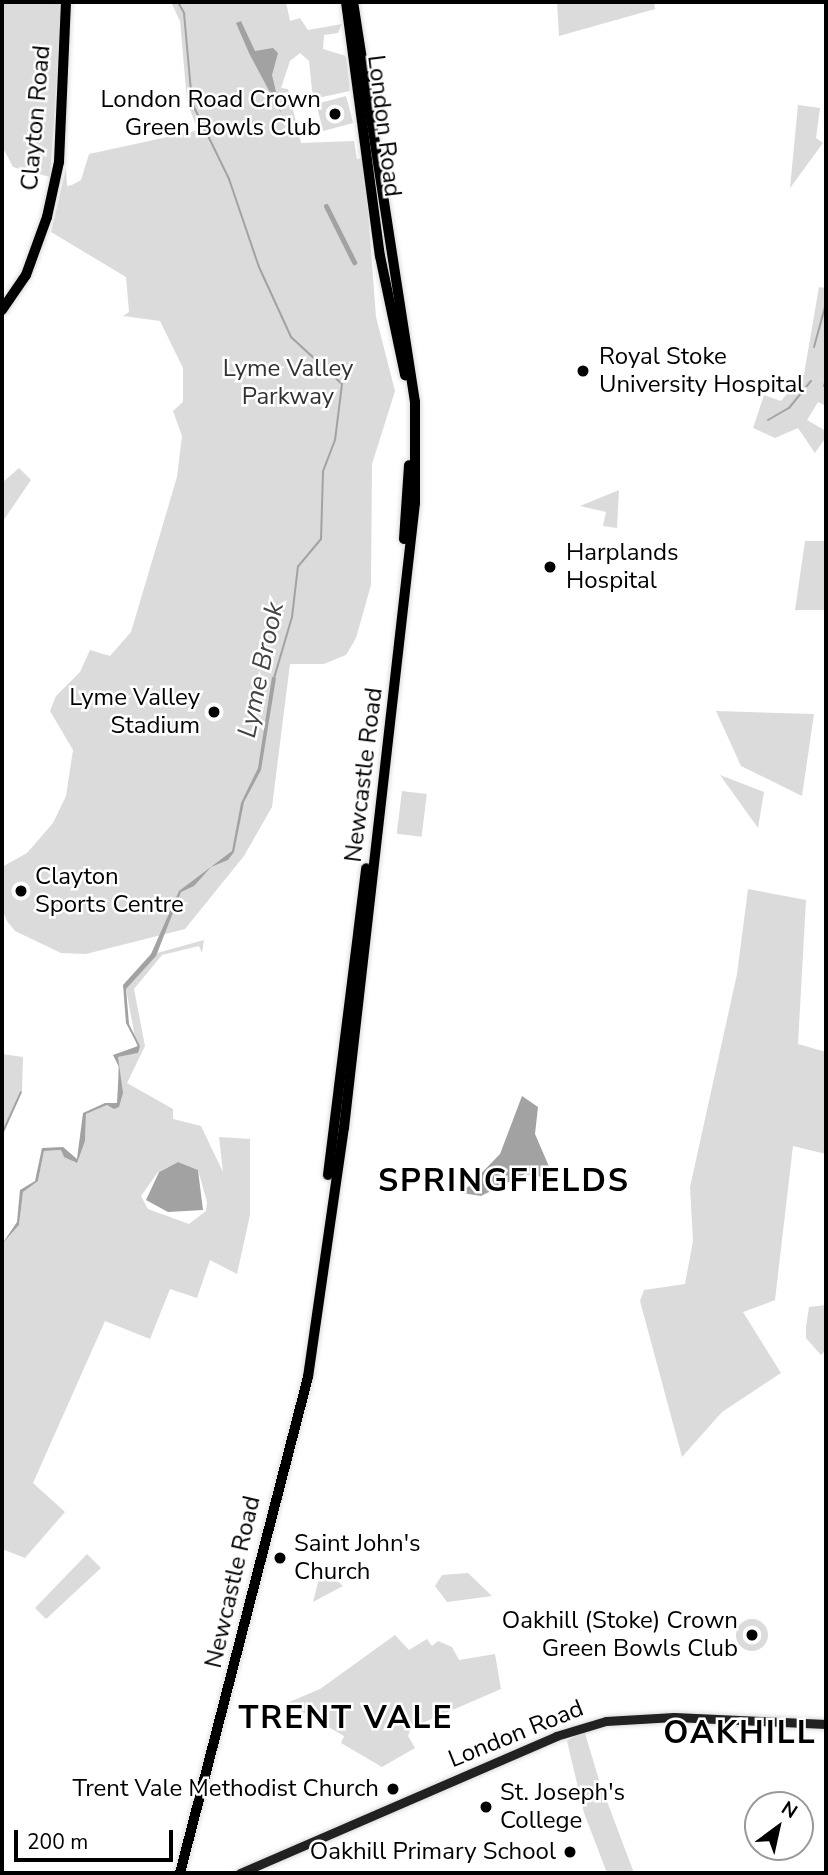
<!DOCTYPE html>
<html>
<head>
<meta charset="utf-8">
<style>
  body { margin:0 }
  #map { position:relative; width:828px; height:1875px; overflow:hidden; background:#fff; font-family:"Nunito Sans",sans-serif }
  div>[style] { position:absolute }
  .green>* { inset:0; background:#dbdbdb; transform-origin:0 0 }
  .round { border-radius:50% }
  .water>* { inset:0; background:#a2a2a2 }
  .stream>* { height:2px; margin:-1px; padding:0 1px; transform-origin:1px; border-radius:1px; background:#a2a2a2 }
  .canal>* { height:5px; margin:-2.5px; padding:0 2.5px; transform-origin:2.5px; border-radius:2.5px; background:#a2a2a2 }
  .roads { filter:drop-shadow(0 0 2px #dbdbdb) drop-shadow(0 0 2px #dbdbdb) }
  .secondary>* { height:9px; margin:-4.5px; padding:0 4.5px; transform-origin:4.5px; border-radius:4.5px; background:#212121 }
  .primary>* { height:10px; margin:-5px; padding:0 5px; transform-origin:5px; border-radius:5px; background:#000 }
  .trunk>* { height:10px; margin:-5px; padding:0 5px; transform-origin:5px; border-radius:5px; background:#000 }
  .dots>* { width:19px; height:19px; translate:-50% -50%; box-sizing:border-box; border:4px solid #fff; border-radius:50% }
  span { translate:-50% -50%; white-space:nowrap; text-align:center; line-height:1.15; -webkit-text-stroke:5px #fff; paint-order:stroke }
  .poi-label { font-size:24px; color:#000 }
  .right { translate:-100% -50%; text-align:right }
  .left { translate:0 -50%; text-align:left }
  .street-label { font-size:24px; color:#000 }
  .park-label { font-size:24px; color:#323232 }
  .water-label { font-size:26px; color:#434343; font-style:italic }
  .district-label { font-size:32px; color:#000; font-weight:700; letter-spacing:2px }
  .frame { position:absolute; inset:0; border:4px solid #000; pointer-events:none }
  .north { position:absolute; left:744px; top:1791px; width:70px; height:70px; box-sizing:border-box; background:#fff; border:2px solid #999; border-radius:50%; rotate:33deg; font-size:19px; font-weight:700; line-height:28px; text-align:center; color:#000 }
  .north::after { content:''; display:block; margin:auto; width:24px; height:32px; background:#000; clip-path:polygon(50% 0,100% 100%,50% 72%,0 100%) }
  .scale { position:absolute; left:14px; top:1830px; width:159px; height:32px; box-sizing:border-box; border:4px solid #000; border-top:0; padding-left:9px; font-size:21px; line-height:24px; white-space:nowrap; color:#000; -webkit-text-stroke:5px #fff; paint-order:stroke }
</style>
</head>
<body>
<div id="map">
  <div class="green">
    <div style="clip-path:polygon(2px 2px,62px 2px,50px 177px,13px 167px,2px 146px)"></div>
    <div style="clip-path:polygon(171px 2px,286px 2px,290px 21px,300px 18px,308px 30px,342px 24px,338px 33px,324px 35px,323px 49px,346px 56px,350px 91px,313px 99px,309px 61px,300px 53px,290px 61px,281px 88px,288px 89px,301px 143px,354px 141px,357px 159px,364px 158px,376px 317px,395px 391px,372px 464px,371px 585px,356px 638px,346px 655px,324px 664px,290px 664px,272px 807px,244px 856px,185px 929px,86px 954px,61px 953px,15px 931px,7px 921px,2px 909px,2px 867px,27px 853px,53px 823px,66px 796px,73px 750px,50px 711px,56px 696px,80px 672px,90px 650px,110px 656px,131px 632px,177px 477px,182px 436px,173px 411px,183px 402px,183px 368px,160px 321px,123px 316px,98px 333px,129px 312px,126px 277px,51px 232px,66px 168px,67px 186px,72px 185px,81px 180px,89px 154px,195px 131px,200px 137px,187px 101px,180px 21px)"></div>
    <div style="clip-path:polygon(557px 2px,654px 2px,655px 9px,559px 36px)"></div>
    <div style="left:346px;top:96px;width:28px;height:31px;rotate:75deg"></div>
    <div style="clip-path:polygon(798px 105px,820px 108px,816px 138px,823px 143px,790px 188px)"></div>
    <div style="clip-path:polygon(819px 287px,826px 288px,826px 406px,818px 402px,807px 420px,826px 431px,826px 437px,815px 453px,798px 428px,775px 438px,753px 428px,764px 395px,781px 401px,804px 374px)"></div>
    <div style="clip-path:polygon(19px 468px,31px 480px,3px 521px,2px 483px)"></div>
    <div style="clip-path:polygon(619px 490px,617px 528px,603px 526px,606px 512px,580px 506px)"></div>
    <div style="clip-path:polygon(805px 541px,826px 541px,826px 610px,795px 610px)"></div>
    <div style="clip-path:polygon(716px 711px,814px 714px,802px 796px,741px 766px)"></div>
    <div style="clip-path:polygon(720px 775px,764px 792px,758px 828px)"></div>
    <div style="left:402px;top:791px;width:25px;height:43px;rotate:7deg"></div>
    <div style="clip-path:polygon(748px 889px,806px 900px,798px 1044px,826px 1052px,826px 1154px,793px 1146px,775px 1300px,743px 1312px,781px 1373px,722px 1412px,682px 1457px,640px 1301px,644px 1290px,685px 1284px,693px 1241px,690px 1187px,737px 974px)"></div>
    <div style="clip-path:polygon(evenodd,204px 940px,202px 953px,199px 946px,162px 955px,134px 989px,145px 1046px,127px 1083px,173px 1109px,173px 1119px,201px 1126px,223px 1172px,219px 1137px,250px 1139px,250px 1215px,237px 1274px,210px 1260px,197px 1298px,170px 1289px,150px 1339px,105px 1321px,33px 1483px,65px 1512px,25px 1558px,2px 1549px,2px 1244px,19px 1225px,23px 1192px,38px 1181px,44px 1151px,62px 1150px,75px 1163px,85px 1141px,86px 1114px,107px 1105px,119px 1107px,118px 1057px,138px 1053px,126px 989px,157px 953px,204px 940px,178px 1162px,198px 1170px,207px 1202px,206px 1211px,189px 1224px,148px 1209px,141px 1196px,158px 1172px,178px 1162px)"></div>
    <div style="clip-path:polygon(2px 1054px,23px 1057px,22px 1090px,2px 1134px)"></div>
    <div style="clip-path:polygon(826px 1305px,826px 1350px,821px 1355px,806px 1338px,806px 1327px,809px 1307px)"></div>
    <div style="clip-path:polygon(87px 1554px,101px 1568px,46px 1619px,35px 1608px)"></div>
    <div style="clip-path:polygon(322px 1567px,343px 1586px,313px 1602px)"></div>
    <div style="clip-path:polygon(468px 1573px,492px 1596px,447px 1602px,435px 1586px,442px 1575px)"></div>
    <div class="round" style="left:736px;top:1619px;width:32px;height:32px"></div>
    <div style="clip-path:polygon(395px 1635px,409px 1650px,427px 1639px,432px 1646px,438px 1641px,452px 1647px,459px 1660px,495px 1654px,501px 1689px,411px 1728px,408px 1736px,415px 1748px,382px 1767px,341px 1743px,344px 1736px,287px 1703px,320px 1689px)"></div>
    <div style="clip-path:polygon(584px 1730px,599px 1780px,634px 1873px,607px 1873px,584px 1813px,567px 1741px)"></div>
  </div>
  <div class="water">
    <div style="clip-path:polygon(241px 21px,255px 51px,273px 48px,278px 53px,272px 75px,281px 113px,249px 53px,236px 23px)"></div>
    <div style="clip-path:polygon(272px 677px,276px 678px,261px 770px,244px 802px,234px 852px,228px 860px,211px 867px,194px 886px,181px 892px,156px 956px,126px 989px,129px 1024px,140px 1046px,138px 1053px,118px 1057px,123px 1093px,119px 1107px,114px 1109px,107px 1105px,86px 1114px,85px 1141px,77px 1163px,64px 1157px,61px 1150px,44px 1151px,38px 1181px,23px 1192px,19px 1225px,2px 1244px,17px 1222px,20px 1190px,35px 1181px,42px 1148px,63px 1147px,77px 1159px,83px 1113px,105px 1103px,117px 1103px,119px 1067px,113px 1055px,138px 1046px,126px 1023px,123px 985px,151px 954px,179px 891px,232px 851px,241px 803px,258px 768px)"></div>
    <div style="clip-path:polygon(522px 1096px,538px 1107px,535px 1134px,551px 1171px,548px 1178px,525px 1174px,481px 1196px,462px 1193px,500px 1154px)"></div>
    <div style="clip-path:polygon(178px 1162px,198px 1170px,203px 1210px,168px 1212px,146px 1200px,159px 1172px)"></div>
  </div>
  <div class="stream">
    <div style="left:178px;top:2px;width:13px;rotate:61deg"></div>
    <div style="left:184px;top:13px;width:90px;rotate:84.9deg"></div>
    <div style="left:192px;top:103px;width:85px;rotate:64deg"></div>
    <div style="left:229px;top:179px;width:93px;rotate:71.2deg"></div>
    <div style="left:259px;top:267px;width:77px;rotate:65.4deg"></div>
    <div style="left:291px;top:337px;width:69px;rotate:42.7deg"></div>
    <div style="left:342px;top:384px;width:56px;rotate:97.1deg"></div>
    <div style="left:335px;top:440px;width:34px;rotate:111deg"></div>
    <div style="left:323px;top:472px;width:67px;rotate:91.7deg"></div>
    <div style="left:321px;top:539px;width:35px;rotate:130deg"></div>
    <div style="left:298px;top:566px;width:51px;rotate:96.7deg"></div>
    <div style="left:292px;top:617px;width:64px;rotate:106.4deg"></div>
    <div style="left:814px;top:347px;width:46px;rotate:-74.7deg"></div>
    <div style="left:824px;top:386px;width:7px;rotate:-74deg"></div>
    <div style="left:768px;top:420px;width:24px;rotate:-30deg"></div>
    <div style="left:789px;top:408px;width:35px;rotate:-51deg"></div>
    <div style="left:2px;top:1134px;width:46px;rotate:-65.7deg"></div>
  </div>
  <div class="canal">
    <div style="left:326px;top:206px;width:63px;rotate:63.4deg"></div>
  </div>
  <div class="roads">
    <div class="secondary">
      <div style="left:240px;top:1873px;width:344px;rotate:-23.4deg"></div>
      <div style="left:556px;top:1736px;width:52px;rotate:-16.7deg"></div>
      <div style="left:606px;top:1721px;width:68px;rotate:-3.4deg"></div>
      <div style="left:674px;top:1717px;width:152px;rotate:2.6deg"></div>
    </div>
    <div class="primary">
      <div style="left:2px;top:310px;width:42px;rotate:-55.6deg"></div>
      <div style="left:26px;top:275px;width:62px;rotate:-70.1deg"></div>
      <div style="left:47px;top:217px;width:56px;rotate:-77.7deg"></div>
      <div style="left:59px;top:162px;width:160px;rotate:-87.5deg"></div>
    </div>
    <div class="trunk">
      <div style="left:346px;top:2px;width:256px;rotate:82.4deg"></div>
      <div style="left:380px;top:256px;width:122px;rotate:78.1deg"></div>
      <div style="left:404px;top:539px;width:74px;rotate:-86.1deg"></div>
      <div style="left:328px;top:1175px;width:309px;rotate:-82.9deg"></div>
      <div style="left:180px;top:1873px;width:512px;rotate:-75.53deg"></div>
      <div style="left:308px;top:1377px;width:252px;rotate:-81.8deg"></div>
      <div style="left:344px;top:1128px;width:629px;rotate:-83.52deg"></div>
      <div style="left:415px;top:503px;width:101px;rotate:-90deg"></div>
      <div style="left:415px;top:402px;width:405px;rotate:-98.8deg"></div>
    </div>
  </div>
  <div class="dots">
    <div style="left:335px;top:114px;background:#000"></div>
    <div style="left:583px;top:371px;background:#000"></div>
    <div style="left:550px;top:567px;background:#000"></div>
    <div style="left:214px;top:712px;background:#000"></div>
    <div style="left:21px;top:891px;background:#000"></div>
    <div style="left:280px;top:1558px;background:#000"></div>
    <div style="left:752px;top:1635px;background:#000"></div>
    <div style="left:393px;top:1789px;background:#000"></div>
    <div style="left:486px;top:1807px;background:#000"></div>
    <div style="left:570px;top:1852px;background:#000"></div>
  </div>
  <div class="poi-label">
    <span class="right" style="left:321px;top:114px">London Road Crown<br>Green Bowls Club</span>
    <span class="left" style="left:599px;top:371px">Royal Stoke<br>University Hospital</span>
    <span class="left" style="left:566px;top:567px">Harplands<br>Hospital</span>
    <span class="right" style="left:200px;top:712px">Lyme Valley<br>Stadium</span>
    <span class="left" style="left:35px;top:891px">Clayton<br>Sports Centre</span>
    <span class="left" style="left:294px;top:1558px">Saint John's<br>Church</span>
    <span class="right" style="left:738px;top:1635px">Oakhill (Stoke) Crown<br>Green Bowls Club</span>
    <span class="right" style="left:379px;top:1789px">Trent Vale Methodist Church</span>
    <span class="left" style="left:500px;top:1807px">St. Joseph's<br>College</span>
    <span class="right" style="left:556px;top:1852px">Oakhill Primary School</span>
  </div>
  <div class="street-label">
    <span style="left:36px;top:118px;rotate:-85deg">Clayton Road</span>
    <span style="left:384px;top:126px;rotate:83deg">London Road</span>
    <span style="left:364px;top:775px;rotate:-83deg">Newcastle Road</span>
    <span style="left:233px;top:1582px;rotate:-77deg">Newcastle Road</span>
    <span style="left:516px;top:1734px;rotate:-22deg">London Road</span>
  </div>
  <div class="park-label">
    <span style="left:288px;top:383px">Lyme Valley<br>Parkway</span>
  </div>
  <div class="water-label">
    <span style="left:261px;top:670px;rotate:-78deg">Lyme Brook</span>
  </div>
  <div class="district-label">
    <span style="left:504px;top:1181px">SPRINGFIELDS</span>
    <span style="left:346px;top:1718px">TRENT VALE</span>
    <span style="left:740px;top:1733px">OAKHILL</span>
  </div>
  <div class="frame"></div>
  <div class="north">N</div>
  <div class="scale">200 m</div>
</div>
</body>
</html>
